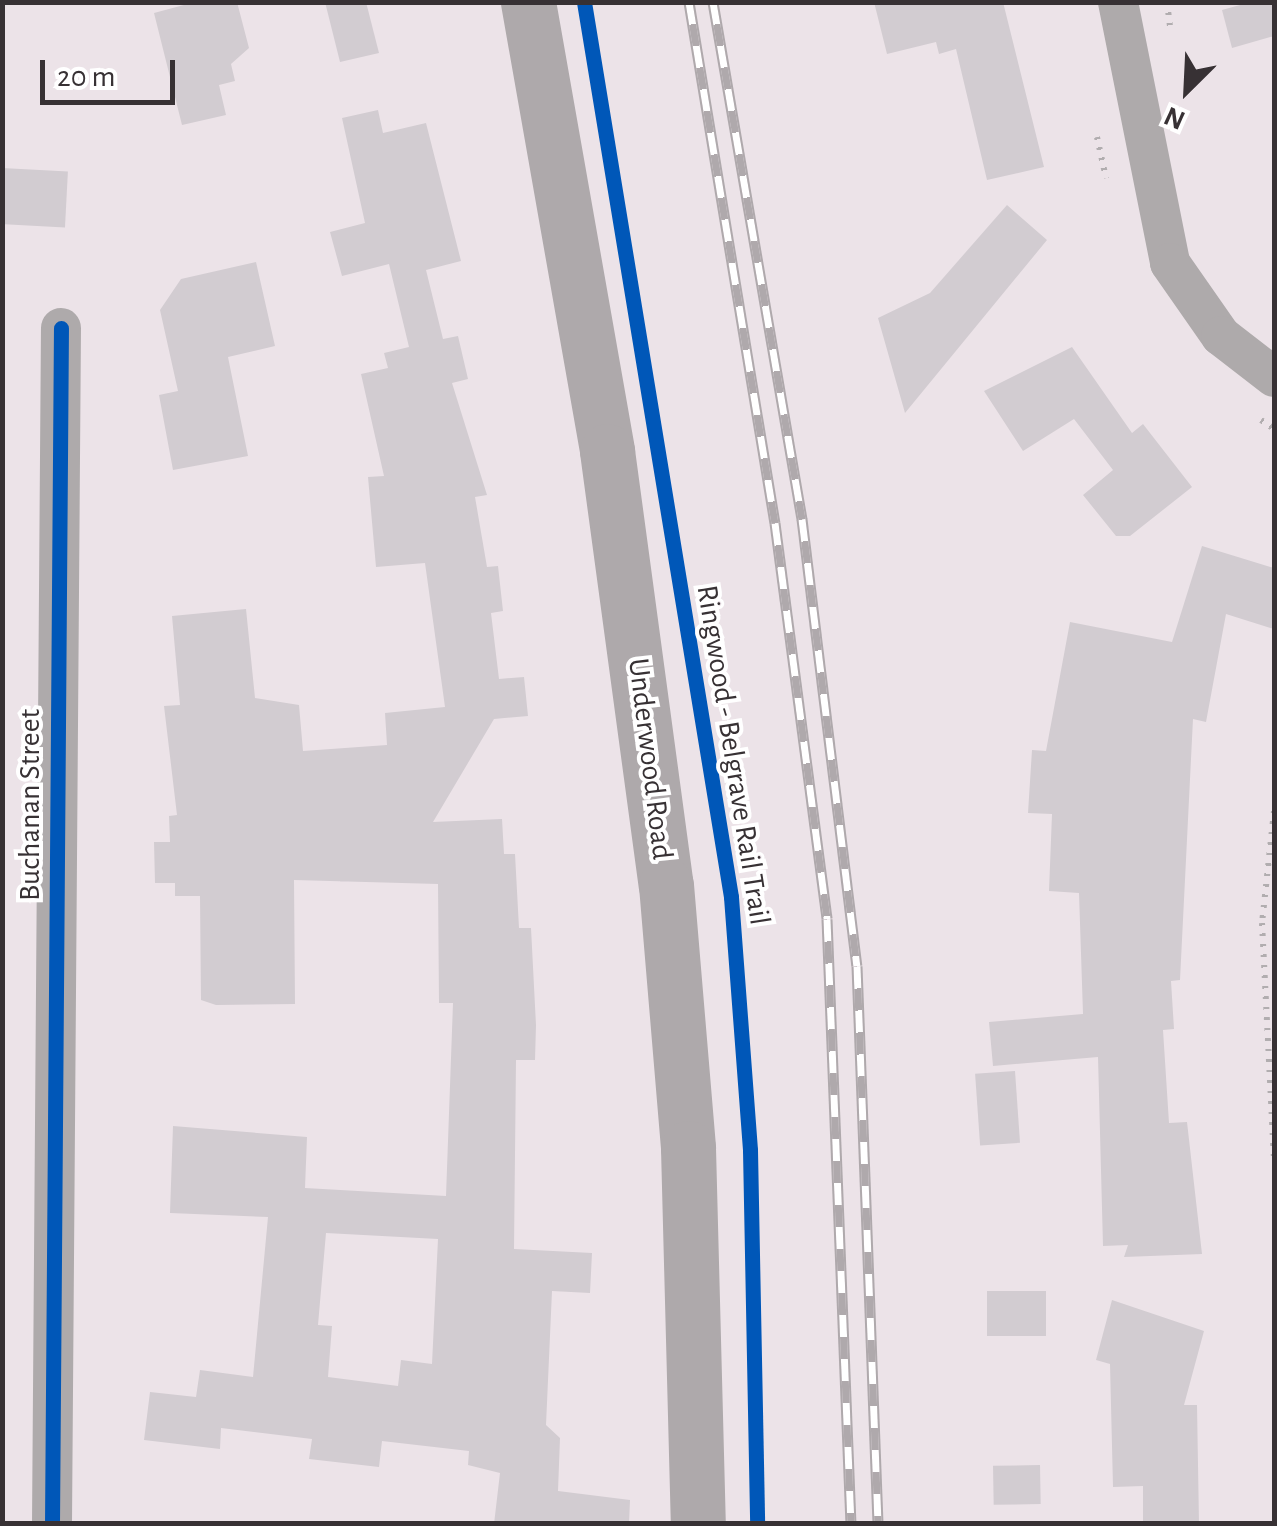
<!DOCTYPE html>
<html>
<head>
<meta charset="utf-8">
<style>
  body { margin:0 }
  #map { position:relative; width:1277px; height:1526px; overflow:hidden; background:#ece3e8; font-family:"Alegreya Sans",sans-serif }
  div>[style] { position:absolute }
  .building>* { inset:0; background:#d2ccd1; transform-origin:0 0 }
  .path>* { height:6px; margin-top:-3px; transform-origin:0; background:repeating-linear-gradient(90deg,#b1adaf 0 2.5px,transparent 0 10.5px) }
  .street>* { height:40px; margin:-20px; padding:0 20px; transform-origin:20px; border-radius:20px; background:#aeaaab }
  .secondary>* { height:55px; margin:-27.5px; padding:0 27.5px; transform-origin:27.5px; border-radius:27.5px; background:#aea9ab }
  .rail>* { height:11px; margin-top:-5.5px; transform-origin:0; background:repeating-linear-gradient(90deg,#fff 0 22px,#afa9ac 0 44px); box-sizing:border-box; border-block:2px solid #afa9ac }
  .cycleway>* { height:15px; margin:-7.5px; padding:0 7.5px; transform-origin:7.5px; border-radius:7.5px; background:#0057b8 }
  span { translate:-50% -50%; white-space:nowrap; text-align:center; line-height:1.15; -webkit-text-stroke:8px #fff; paint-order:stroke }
  .street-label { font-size:30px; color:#373134 }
  .frame { position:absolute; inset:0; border:5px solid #373134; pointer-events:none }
  .north { position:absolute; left:1137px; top:40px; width:100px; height:100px; -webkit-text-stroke:8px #fff; paint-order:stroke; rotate:204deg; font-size:28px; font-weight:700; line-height:40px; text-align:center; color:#373134 }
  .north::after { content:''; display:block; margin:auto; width:35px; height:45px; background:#373134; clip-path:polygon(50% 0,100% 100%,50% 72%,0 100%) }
  .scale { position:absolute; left:40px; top:60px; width:135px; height:45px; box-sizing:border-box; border:5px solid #373134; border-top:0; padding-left:12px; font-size:30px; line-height:35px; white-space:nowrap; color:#373134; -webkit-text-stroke:8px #fff; paint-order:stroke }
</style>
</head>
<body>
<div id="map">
  <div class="building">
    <div style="clip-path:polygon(195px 2px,237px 2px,249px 48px,231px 64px,235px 81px,219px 85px,226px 115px,182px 125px,154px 13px)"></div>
    <div style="clip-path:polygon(325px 2px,366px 2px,379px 53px,340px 62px)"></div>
    <div style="clip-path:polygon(874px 2px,1003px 2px,1044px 167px,987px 180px,956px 49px,939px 54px,936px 42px,887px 54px)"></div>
    <div style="clip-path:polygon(1251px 2px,1274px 2px,1274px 36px,1232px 48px,1222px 10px)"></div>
    <div style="clip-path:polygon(evenodd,378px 110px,383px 133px,426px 123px,461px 261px,426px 270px,443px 339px,458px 336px,468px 379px,452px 383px,487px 495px,475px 497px,487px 567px,498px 566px,503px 611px,491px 613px,499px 679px,524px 677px,528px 716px,494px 719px,433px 822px,502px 819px,504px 854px,515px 854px,519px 928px,531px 928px,536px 1025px,535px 1060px,516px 1060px,514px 1249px,592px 1253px,590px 1293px,552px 1291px,546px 1425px,560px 1438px,558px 1491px,630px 1500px,629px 1524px,494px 1524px,500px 1473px,468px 1465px,469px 1451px,382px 1441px,379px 1467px,309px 1459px,312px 1439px,221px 1428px,220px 1449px,144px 1440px,150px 1392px,196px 1397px,200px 1370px,253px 1377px,268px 1217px,170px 1213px,173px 1126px,307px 1137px,305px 1188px,446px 1196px,453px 1003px,439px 1003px,438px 884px,294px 880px,295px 1004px,216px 1005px,201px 1000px,200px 896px,175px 896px,175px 883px,155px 883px,154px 842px,170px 842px,169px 816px,177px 815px,164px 706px,180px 705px,172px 616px,246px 609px,255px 698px,299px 705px,303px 751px,387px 745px,385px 713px,445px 707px,425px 563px,376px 567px,368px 477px,384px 476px,361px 374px,388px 368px,384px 353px,409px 347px,389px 264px,342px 276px,330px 232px,365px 223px,342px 118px,378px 110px,326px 1233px,438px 1239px,432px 1364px,401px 1360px,398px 1386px,328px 1377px,332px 1326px,318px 1325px,326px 1233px)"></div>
    <div style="left:2px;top:168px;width:66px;height:56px;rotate:3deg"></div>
    <div style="clip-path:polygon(1007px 205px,1047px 240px,905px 413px,878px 318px,930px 293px)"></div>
    <div style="clip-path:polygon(256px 262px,275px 346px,228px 357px,248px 456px,173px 470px,159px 395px,178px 391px,160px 310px,181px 279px)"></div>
    <div style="clip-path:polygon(1072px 347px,1132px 433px,1143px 424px,1192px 487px,1130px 536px,1116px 536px,1083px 495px,1113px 470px,1074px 419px,1023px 451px,984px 391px)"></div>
    <div style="clip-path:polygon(1202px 546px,1274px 568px,1274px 629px,1226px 614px,1206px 722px,1193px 719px,1180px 980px,1171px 981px,1174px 1029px,1163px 1030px,1169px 1123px,1187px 1122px,1202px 1254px,1124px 1257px,1128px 1245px,1103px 1246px,1098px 1057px,993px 1066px,989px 1022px,1083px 1014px,1079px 893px,1049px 891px,1052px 814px,1028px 813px,1032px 750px,1046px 751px,1070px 622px,1172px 642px)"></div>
    <div style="left:1015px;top:1071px;width:72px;height:40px;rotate:86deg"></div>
    <div style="left:1046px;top:1291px;width:45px;height:59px;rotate:90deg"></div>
    <div style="clip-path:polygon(1112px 1300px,1204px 1331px,1184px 1405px,1197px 1405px,1199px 1524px,1143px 1524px,1143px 1486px,1113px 1487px,1110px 1364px,1096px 1360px)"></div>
    <div style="left:1040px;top:1465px;width:39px;height:47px;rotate:89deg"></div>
  </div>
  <div class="path">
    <div style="left:1167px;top:2px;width:24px;rotate:83deg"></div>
    <div style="left:1097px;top:137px;width:42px;rotate:77.6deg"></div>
    <div style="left:1261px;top:420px;width:16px;rotate:35deg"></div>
    <div style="left:1274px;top:811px;width:113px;rotate:96.1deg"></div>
    <div style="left:1262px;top:923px;width:239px;rotate:87.1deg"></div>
  </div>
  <div class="street">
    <div style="left:1118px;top:2px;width:266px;rotate:78.7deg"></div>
    <div style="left:1170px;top:263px;width:89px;rotate:55.1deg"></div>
    <div style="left:1221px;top:336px;width:67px;rotate:37.7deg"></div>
    <div style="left:52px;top:1524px;width:1196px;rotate:-89.57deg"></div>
  </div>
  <div class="secondary">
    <div style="left:528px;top:2px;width:456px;rotate:80deg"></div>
    <div style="left:607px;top:451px;width:438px;rotate:82.3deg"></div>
    <div style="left:666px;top:885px;width:264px;rotate:85.2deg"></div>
    <div style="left:688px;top:1148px;width:376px;rotate:88.5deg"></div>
  </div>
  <div class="rail">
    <div style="left:689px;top:2px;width:528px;rotate:80.63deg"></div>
    <div style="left:775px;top:523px;width:399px;rotate:82.5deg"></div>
    <div style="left:827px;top:919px;width:605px;rotate:87.73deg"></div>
    <div style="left:713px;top:2px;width:525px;rotate:80.23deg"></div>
    <div style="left:802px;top:519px;width:450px;rotate:83deg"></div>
    <div style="left:857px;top:966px;width:558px;rotate:87.84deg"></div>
  </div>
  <div class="cycleway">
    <div style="left:584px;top:2px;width:907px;rotate:80.67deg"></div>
    <div style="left:731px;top:897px;width:254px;rotate:85.7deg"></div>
    <div style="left:750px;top:1150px;width:374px;rotate:88.9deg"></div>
    <div style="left:52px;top:1524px;width:1196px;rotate:-89.57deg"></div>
  </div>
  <div class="street-label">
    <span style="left:733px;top:755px;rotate:81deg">Ringwood - Belgrave Rail Trail</span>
    <span style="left:650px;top:759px;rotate:83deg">Underwood Road</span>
    <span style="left:30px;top:805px;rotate:-90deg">Buchanan Street</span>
  </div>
  <div class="frame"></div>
  <div class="north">N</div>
  <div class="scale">20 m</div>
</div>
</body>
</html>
